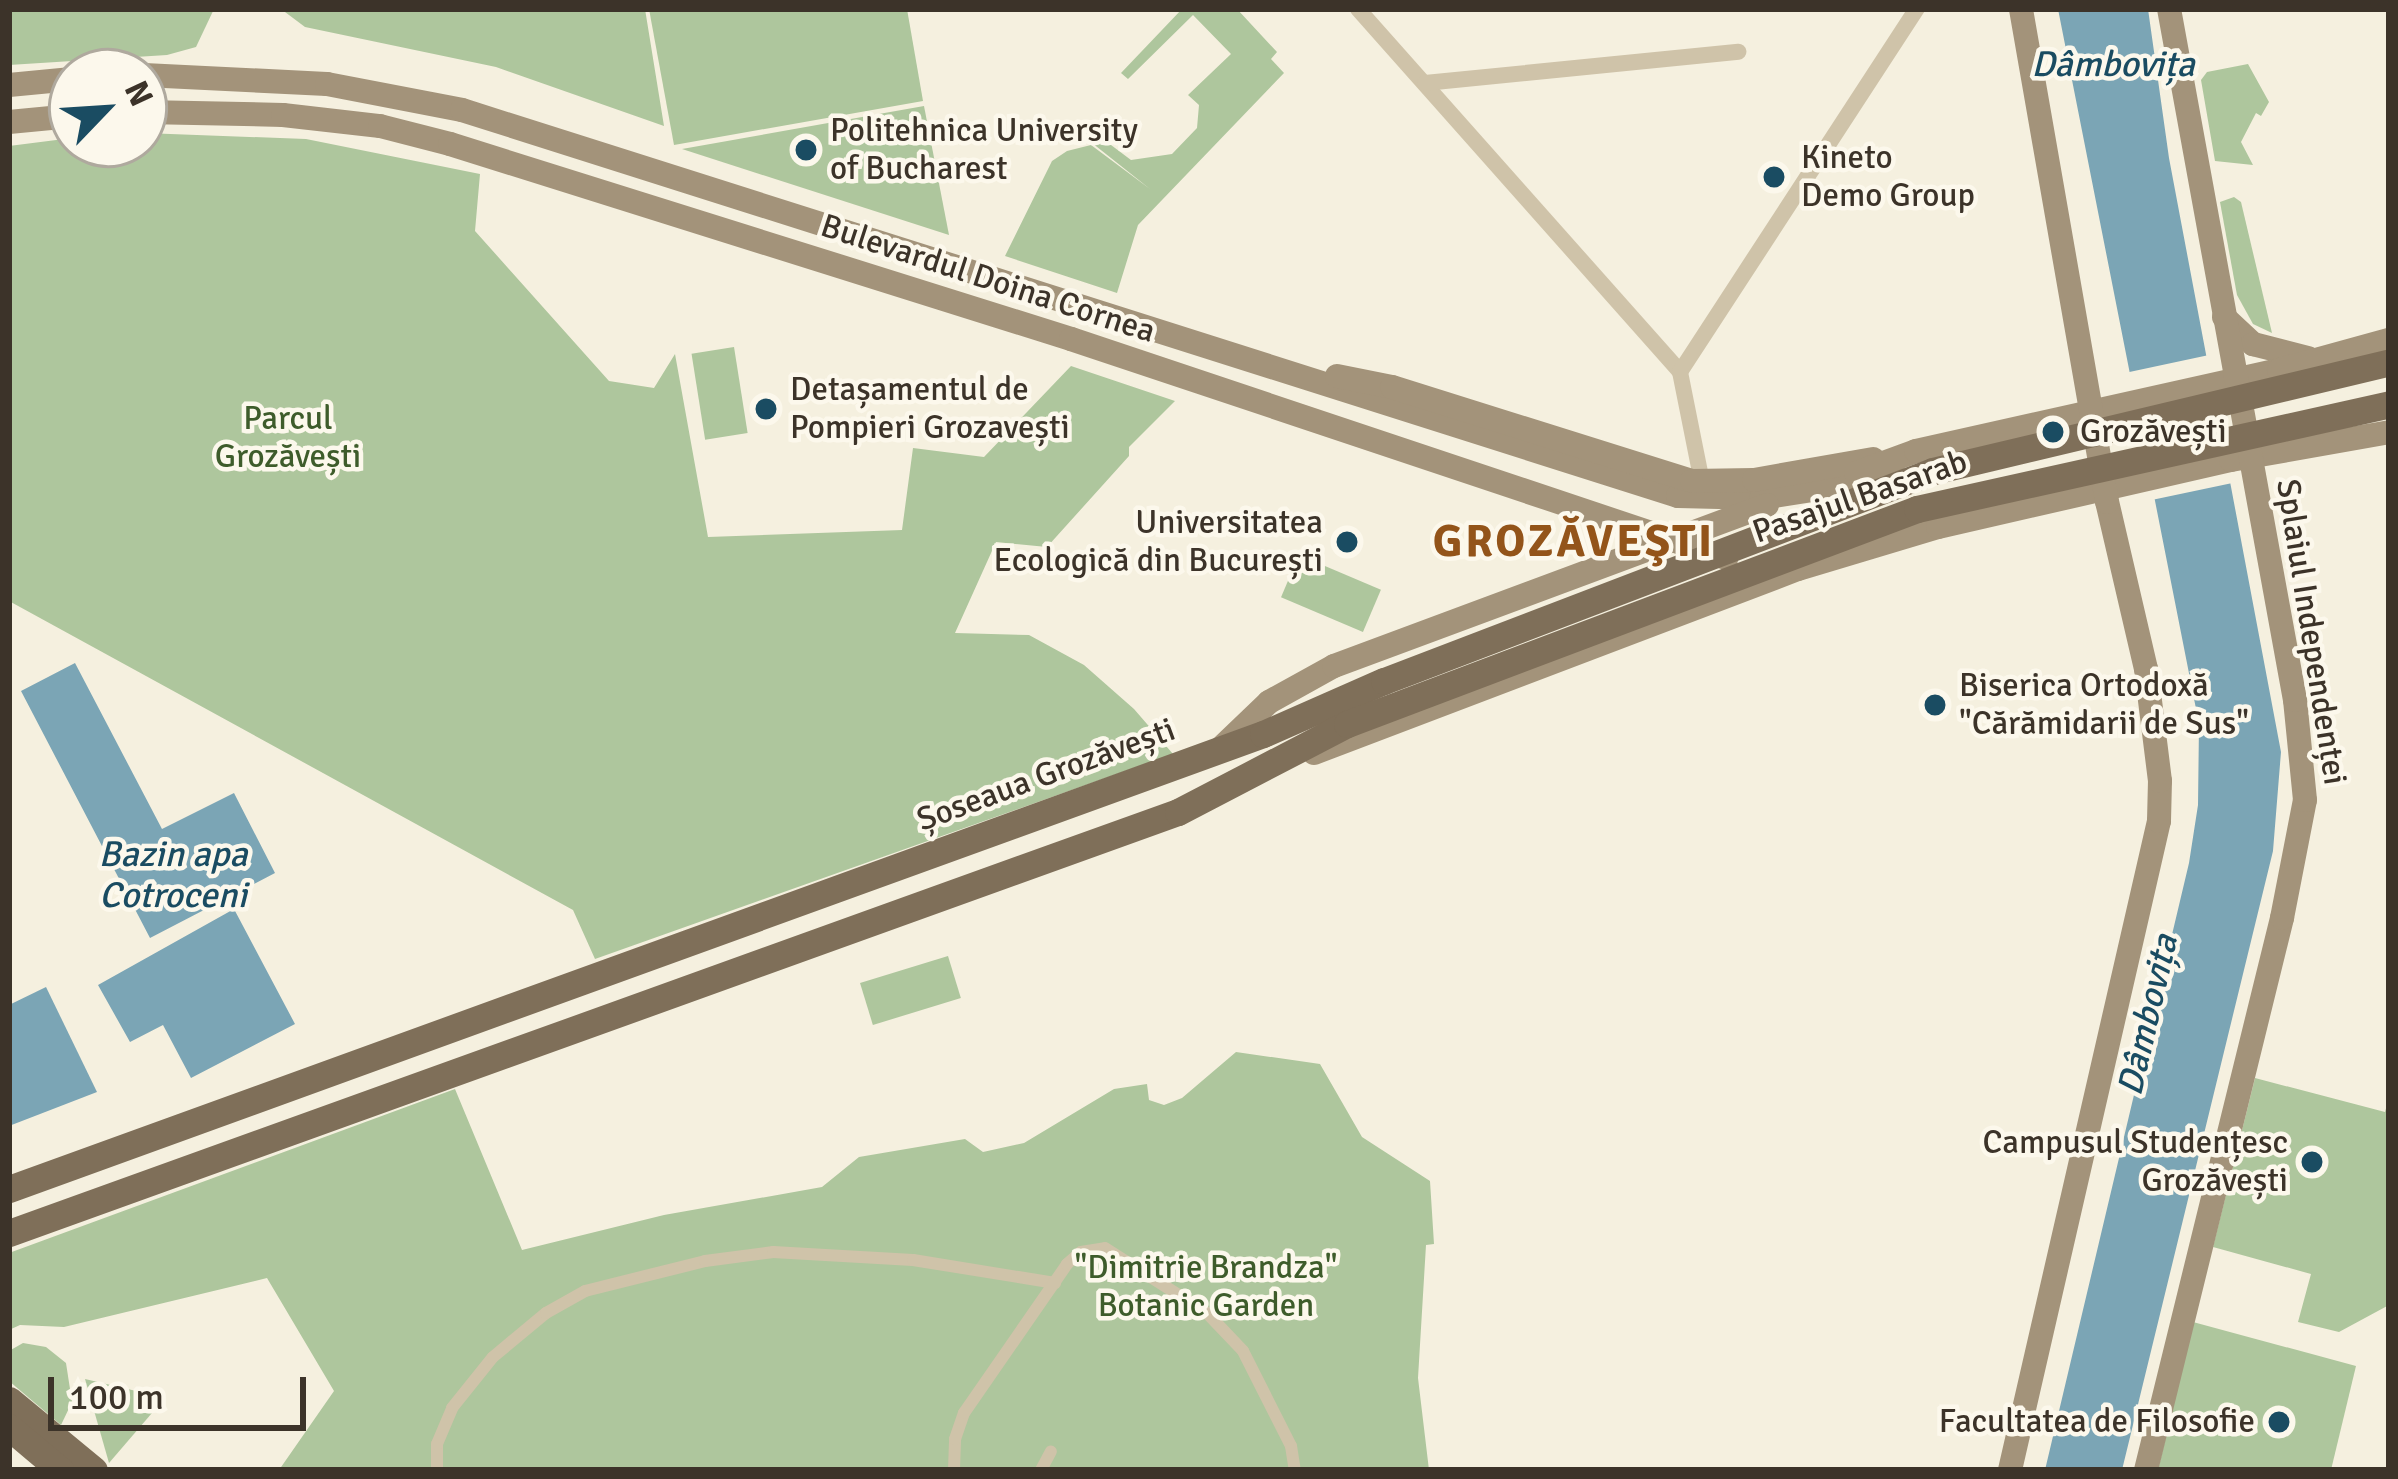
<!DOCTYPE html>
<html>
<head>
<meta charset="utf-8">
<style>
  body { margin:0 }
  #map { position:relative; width:2398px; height:1479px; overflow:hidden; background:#f5f0df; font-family:Signika,sans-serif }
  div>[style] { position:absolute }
  .green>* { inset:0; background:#aec69d; transform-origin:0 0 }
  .water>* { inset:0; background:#7ba5b5 }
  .pier>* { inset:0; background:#f5f0df; transform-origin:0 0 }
  .pedestrian>* { height:12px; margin:-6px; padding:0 6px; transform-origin:6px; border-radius:6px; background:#cfc3a9 }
  .minor>* { height:16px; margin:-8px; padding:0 8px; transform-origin:8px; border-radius:8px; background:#cfc3a9 }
  .secondary>* { height:24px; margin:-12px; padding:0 12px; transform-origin:12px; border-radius:12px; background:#a3937a }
  .primary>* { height:27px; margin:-13.5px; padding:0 13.5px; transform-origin:13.5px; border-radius:13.5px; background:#7f6f59 }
  .dots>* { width:33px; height:33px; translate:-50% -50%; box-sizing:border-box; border:6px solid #fcf8ec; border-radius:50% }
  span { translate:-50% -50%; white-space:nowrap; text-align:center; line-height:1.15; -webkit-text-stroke:9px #fcf8ec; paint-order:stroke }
  .poi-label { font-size:33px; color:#3c3329 }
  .left { translate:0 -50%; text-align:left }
  .right { translate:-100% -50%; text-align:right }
  .street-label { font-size:33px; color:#3c3329 }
  .park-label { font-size:33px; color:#3e5c2b }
  .water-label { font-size:36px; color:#1a4c62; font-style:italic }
  .district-label { font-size:45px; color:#93541a; font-weight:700; letter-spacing:3px }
  .frame { position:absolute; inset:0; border:12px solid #3c3329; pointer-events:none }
  .north { position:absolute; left:48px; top:48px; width:120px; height:120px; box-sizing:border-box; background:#fcf8ec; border:3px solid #afa99e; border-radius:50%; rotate:65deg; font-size:33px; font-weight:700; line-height:48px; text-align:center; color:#3c3329 }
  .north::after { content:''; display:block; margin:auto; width:42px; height:54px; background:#1a4c62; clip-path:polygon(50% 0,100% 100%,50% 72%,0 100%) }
  .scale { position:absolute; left:48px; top:1377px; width:258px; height:54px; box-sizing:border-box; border:6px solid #3c3329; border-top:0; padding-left:15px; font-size:36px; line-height:42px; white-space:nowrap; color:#3c3329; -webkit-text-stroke:9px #fcf8ec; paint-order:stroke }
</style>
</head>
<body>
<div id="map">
  <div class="green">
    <div style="clip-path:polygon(9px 9px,214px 9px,196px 47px,167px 55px,9px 65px)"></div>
    <div style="clip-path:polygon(281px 9px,645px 9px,664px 126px,496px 67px,305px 27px)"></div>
    <div style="clip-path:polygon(649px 9px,907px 9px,923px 101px,674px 145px)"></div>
    <div style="clip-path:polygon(1182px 9px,1237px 9px,1277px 52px,1271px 59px,1284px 73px,1138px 225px,1117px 293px,1005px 256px,1052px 161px,1067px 151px,1091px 145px,1150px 189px,1082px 135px,1091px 130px,1131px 160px,1172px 154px,1197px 128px,1199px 105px,1188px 95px,1231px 54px,1193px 15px,1128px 79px,1121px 73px)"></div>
    <div style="clip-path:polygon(2248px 64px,2269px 102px,2261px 116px,2256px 113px,2241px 142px,2253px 165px,2215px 161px,2201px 80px,2207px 72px)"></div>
    <div style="clip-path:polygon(924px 106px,949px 235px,682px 149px)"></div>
    <div style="clip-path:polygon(144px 133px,306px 139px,480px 174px,475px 231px,609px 381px,654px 388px,675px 354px,708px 537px,902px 530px,913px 448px,984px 457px,1071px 366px,1175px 401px,1129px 447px,1129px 456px,1047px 547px,996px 542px,955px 633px,1029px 635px,1084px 665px,1134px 709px,1173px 754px,595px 959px,573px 910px,9px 601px,9px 146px,72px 138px,72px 144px,144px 144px)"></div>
    <div style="clip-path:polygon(2234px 197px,2241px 202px,2272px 333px,2253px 324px,2237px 295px,2220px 202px)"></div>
    <div style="left:734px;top:347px;width:87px;height:43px;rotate:81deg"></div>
    <div style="left:1299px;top:555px;width:89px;height:46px;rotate:23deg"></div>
    <div style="left:948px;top:956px;width:44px;height:92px;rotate:73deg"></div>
    <div style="clip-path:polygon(1236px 1052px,1320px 1064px,1362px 1137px,1430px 1181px,1434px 1244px,1426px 1245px,1418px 1378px,1429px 1470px,279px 1470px,334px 1391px,267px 1278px,64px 1327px,20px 1325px,9px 1330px,9px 1253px,455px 1089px,522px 1250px,664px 1215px,822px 1187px,859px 1157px,965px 1139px,983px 1152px,1024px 1143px,1114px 1089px,1147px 1084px,1149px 1100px,1164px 1105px,1182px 1098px)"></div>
    <div style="clip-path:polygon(2255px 1078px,2385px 1112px,2389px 1097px,2389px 1305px,2339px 1332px,2298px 1322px,2311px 1274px,2213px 1247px)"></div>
    <div style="clip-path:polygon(2193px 1322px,2356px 1366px,2331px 1470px,2158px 1470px)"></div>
    <div style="clip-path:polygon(23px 1343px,46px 1347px,66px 1363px,72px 1402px,61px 1425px,9px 1381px,9px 1351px)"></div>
    <div style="clip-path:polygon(85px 1379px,149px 1394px,158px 1406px,109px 1463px)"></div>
  </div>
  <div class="water">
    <div style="clip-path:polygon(2058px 9px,2148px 9px,2169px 158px,2281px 752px,2273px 851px,2122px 1470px,2045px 1470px,2189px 863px,2198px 805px,2199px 724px)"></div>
    <div style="clip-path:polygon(75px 663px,162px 829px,234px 793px,275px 873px,150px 938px,21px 691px)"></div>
    <div style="clip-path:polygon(234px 909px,295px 1024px,191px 1078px,163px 1025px,130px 1042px,98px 985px)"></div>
    <div style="clip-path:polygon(46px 987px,97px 1092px,9px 1126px,9px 1005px)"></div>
  </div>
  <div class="pier">
    <div style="left:2209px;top:355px;width:130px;height:85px;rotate:78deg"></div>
  </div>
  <div class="pedestrian">
    <div style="left:437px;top:1470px;width:26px;rotate:-90deg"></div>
    <div style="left:437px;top:1444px;width:39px;rotate:-67deg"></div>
    <div style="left:452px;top:1408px;width:65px;rotate:-51.2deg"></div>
    <div style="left:493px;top:1357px;width:69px;rotate:-39.7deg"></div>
    <div style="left:546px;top:1313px;width:45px;rotate:-29.4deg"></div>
    <div style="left:585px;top:1291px;width:124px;rotate:-14deg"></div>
    <div style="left:705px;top:1261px;width:69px;rotate:-7.5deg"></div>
    <div style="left:773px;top:1252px;width:140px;rotate:3.3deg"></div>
    <div style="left:913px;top:1260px;width:144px;rotate:9.2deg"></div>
    <div style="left:954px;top:1470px;width:31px;rotate:-88deg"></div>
    <div style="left:955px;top:1439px;width:28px;rotate:-71deg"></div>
    <div style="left:964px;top:1413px;width:181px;rotate:-55.3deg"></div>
    <div style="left:1067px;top:1264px;width:18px;rotate:-41deg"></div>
    <div style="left:1081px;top:1252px;width:24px;rotate:-9deg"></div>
    <div style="left:1105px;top:1248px;width:121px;rotate:32.5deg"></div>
    <div style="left:1207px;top:1313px;width:52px;rotate:46.5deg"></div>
    <div style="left:1243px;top:1351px;width:106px;rotate:63.2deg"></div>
    <div style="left:1291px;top:1446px;width:24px;rotate:81deg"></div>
    <div style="left:1041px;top:1470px;width:21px;rotate:-62deg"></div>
  </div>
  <div class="minor">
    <div style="left:1358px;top:9px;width:485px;rotate:48.4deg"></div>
    <div style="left:1680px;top:372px;width:112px;rotate:78.7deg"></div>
    <div style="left:1425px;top:83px;width:315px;rotate:-5.7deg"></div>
    <div style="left:1680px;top:372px;width:434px;rotate:-56.9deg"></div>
  </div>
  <div class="secondary">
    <div style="left:144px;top:75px;width:183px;rotate:2.8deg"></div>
    <div style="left:327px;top:84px;width:137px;rotate:10.9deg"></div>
    <div style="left:462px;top:110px;width:1276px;rotate:17.61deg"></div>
    <div style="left:1678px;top:496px;width:83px;rotate:1.4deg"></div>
    <div style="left:1761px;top:498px;width:136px;rotate:-8.9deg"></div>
    <div style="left:9px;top:85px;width:63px;rotate:-5.4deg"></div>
    <div style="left:144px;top:112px;width:139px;rotate:1.2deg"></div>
    <div style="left:283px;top:115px;width:98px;rotate:6.5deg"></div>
    <div style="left:380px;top:126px;width:72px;rotate:14.4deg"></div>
    <div style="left:450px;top:144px;width:651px;rotate:17.43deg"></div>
    <div style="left:1071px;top:339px;width:691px;rotate:18.49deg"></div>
    <div style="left:9px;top:122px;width:63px;rotate:-5.4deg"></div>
    <div style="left:2224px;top:317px;width:40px;rotate:43deg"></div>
    <div style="left:2253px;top:344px;width:57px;rotate:14.3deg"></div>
    <div style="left:1337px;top:376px;width:56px;rotate:11.3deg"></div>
    <div style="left:1392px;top:387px;width:314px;rotate:17.4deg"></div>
    <div style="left:1692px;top:481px;width:62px;rotate:-0.9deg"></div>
    <div style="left:1754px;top:480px;width:121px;rotate:-10deg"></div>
    <div style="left:1856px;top:473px;width:64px;rotate:-20.1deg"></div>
    <div style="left:1916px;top:451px;width:372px;rotate:-12.6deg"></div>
    <div style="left:2279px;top:370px;width:114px;rotate:-15.3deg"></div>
    <div style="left:1220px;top:749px;width:68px;rotate:-43.8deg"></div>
    <div style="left:1269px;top:702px;width:74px;rotate:-29deg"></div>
    <div style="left:1334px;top:666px;width:462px;rotate:-20.4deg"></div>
    <div style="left:1314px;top:753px;width:518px;rotate:-20.82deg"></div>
    <div style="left:1798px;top:569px;width:146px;rotate:-16.7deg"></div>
    <div style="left:1938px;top:527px;width:301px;rotate:-12.9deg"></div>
    <div style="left:2231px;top:460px;width:160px;rotate:-10deg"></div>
    <div style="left:2010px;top:1470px;width:666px;rotate:-77.07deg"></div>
    <div style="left:2159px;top:821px;width:40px;rotate:-88.6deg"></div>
    <div style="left:2160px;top:781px;width:113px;rotate:-97.1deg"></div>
    <div style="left:2146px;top:669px;width:171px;rotate:-103.1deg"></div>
    <div style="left:2107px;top:502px;width:500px;rotate:-99.9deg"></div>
    <div style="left:2146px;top:1470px;width:569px;rotate:-76.16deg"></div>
    <div style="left:2282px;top:918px;width:120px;rotate:-79deg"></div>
    <div style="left:2305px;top:800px;width:100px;rotate:-95.7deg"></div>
    <div style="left:2295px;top:700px;width:702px;rotate:-100.33deg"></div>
  </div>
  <div class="primary">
    <div style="left:9px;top:1189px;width:1334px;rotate:-19.94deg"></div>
    <div style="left:1263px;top:734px;width:132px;rotate:-23.7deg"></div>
    <div style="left:1384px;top:681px;width:588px;rotate:-20.93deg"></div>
    <div style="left:1933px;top:471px;width:469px;rotate:-13.4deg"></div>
    <div style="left:9px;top:1233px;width:1242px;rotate:-19.81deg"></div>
    <div style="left:1178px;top:812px;width:191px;rotate:-27.5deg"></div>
    <div style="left:1347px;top:724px;width:609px;rotate:-20.67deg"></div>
    <div style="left:1917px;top:509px;width:484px;rotate:-12.5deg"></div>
    <div style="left:9px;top:1400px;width:110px;rotate:39.5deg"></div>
    <div style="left:9px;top:1427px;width:67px;rotate:40.1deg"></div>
  </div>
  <div class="dots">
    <div style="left:806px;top:150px;background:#1a4c62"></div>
    <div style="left:1774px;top:177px;background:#1a4c62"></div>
    <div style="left:766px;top:409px;background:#1a4c62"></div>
    <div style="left:2053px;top:432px;background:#1a4c62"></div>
    <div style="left:1347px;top:542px;background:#1a4c62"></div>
    <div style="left:1935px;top:705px;background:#1a4c62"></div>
    <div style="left:2312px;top:1162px;background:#1a4c62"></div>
    <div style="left:2279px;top:1422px;background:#1a4c62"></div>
  </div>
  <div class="poi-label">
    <span class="left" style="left:830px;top:150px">Politehnica University<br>of Bucharest</span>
    <span class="left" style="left:1801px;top:177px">Kineto<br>Demo Group</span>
    <span class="left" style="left:790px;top:409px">Detașamentul de<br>Pompieri Grozavești</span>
    <span class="left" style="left:2080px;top:432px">Grozăvești</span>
    <span class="right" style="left:1323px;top:542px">Universitatea<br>Ecologică din București</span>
    <span class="left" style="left:1959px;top:705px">Biserica Ortodoxă<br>"Cărămidarii de Sus"</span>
    <span class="right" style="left:2288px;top:1162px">Campusul Studențesc<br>Grozăvești</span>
    <span class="right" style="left:2255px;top:1422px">Facultatea de Filosofie</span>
  </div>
  <div class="street-label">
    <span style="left:988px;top:279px;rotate:18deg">Bulevardul Doina Cornea</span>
    <span style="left:1860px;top:497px;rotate:-19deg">Pasajul Basarab</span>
    <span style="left:2311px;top:632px;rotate:81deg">Splaiul Independenței</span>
    <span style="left:1046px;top:775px;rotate:-20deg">Șoseaua Grozăvești</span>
  </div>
  <div class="park-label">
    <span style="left:288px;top:438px">Parcul<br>Grozăvești</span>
    <span style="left:1206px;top:1287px">"Dimitrie Brandza"<br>Botanic Garden</span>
  </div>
  <div class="water-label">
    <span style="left:2113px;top:65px">Dâmbovița</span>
    <span style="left:173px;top:875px">Bazin apa<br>Cotroceni</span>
    <span style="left:2148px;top:1015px;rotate:-77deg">Dâmbovița</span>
  </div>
  <div class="district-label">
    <span style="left:1574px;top:542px">GROZĂVEŞTI</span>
  </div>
  <div class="frame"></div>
  <div class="north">N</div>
  <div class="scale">100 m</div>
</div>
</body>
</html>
